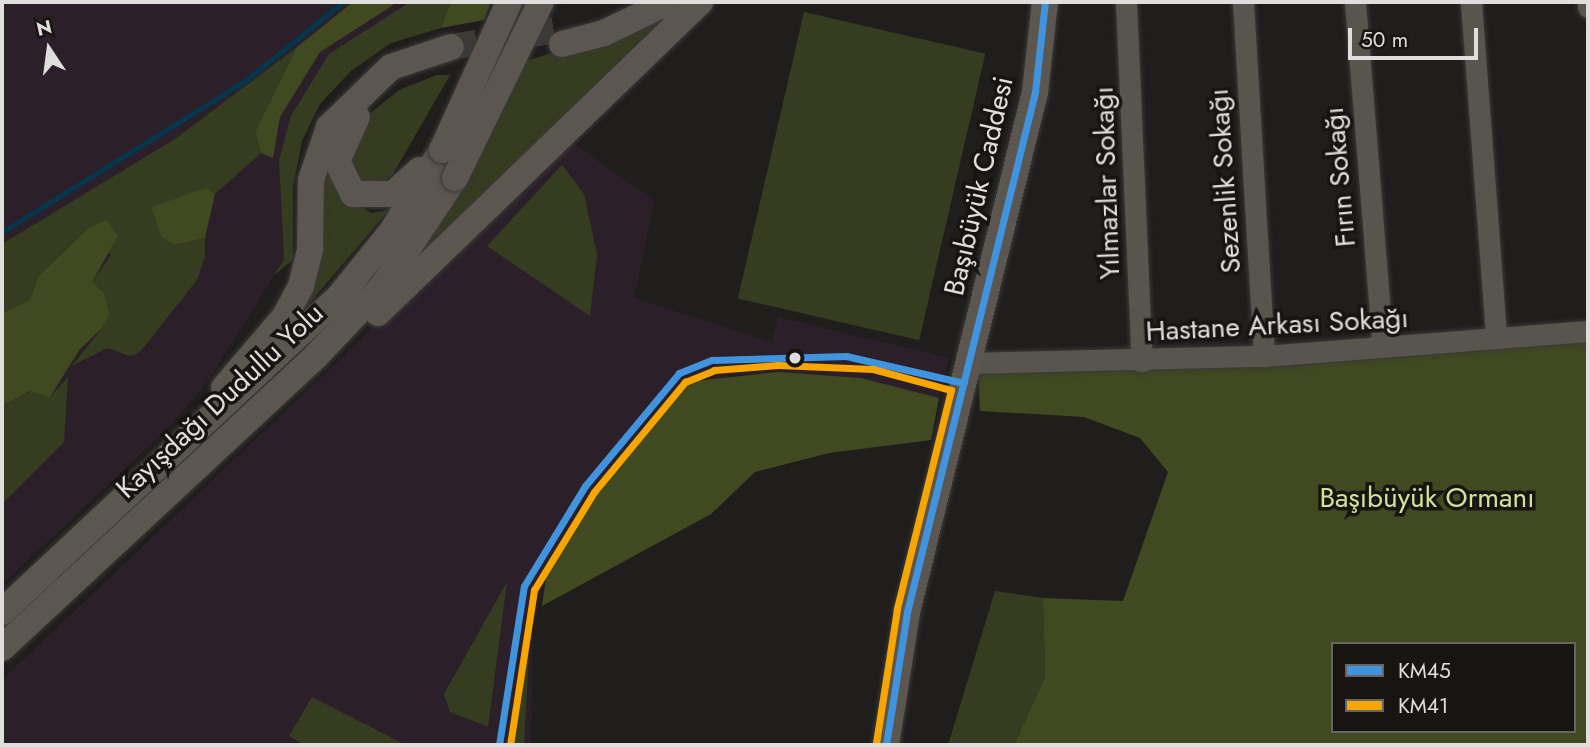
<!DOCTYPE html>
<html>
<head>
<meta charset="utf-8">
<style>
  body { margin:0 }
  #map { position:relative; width:1590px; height:747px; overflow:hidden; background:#201e1c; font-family:Jost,sans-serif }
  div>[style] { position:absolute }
  .education>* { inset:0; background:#2b202a }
  .green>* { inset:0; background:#363c1f; transform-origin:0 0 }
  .forest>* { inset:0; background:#404920 }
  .stream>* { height:5px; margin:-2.5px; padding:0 2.5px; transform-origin:2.5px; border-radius:2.5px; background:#04374e }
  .major-tunnel>* { height:26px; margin-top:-13px; transform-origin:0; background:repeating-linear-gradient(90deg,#3d3b39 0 26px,transparent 0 39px) }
  .roads { filter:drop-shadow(0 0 2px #3a3938) drop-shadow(0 0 2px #3a3938) }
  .minor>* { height:21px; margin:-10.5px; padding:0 10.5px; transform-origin:10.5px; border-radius:10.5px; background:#57554e }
  .major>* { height:26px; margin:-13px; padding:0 13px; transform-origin:13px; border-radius:13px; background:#5b564f }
  .bridges { filter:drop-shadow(0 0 2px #3a3938) drop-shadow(0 0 2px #3a3938) }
  .major-bridge>* { height:26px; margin:-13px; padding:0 13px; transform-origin:13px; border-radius:13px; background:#5b564f }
  .bus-1>* { height:7px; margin:-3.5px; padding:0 3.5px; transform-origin:3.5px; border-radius:3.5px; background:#4094de }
  .bus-2>* { height:7px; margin:-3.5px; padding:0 3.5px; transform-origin:3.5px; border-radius:3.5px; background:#f7a600 }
  .dots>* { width:19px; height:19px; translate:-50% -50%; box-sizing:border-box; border:4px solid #171412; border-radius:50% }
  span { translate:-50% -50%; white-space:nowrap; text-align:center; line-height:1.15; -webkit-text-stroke:7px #171412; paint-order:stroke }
  .street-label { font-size:28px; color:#e0dedc }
  .park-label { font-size:28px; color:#cfe297 }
  .frame { position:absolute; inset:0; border:4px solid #e0dedc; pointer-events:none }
  .legend { position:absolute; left:1331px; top:642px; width:245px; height:91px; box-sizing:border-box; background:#171412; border:2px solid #676563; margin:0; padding:9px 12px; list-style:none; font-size:21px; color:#e0dedc }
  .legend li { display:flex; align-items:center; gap:14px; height:35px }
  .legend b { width:35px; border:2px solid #676563 }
  .north { position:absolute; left:14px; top:14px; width:70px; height:70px; -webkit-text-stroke:5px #171412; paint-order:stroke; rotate:347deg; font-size:19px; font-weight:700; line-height:28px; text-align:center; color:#e0dedc }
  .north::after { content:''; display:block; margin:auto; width:24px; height:32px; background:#e0dedc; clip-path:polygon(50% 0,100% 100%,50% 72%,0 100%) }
  .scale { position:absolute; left:1348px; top:28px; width:130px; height:32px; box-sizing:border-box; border:4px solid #e0dedc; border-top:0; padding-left:9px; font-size:21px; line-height:24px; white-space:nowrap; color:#e0dedc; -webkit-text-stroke:5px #171412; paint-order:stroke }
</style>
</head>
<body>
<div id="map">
  <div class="education">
    <div style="clip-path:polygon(2px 2px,410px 2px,329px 54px,279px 160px,284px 260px,208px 381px,169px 427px,2px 585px)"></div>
    <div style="clip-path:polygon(570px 141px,654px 201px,634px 298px,772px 342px,778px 317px,949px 358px,939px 398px,861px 378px,730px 374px,546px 578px,533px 624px,531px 745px,2px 745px,2px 680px)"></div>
  </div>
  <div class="green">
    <div style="clip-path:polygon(410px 2px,451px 2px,441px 28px,391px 43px,351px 71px,320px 104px,302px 141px,293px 187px,293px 260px,274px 275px,284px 260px,279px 160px,291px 116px,329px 54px)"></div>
    <div style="left:804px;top:12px;width:186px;height:294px;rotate:13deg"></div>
    <div style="clip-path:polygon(663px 18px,410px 269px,526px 61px)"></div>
    <div style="clip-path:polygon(297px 47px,255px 132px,261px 153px,215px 194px,205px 189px,151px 207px,176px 245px,205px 238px,205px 256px,197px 280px,140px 352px,130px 356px,107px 348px,72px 366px,102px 328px,92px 282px,111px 255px,86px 230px,38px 277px,30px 300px,2px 313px,2px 244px,175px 139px)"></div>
    <div style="clip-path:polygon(437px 75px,450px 75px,393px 174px,380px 185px,356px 181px,347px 171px,367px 116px,399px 90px)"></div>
    <div style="clip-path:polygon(326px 150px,333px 184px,345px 197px,371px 213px,389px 210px,296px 319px)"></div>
    <div style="clip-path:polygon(562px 165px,584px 194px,597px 255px,590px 316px,487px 246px)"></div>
    <div style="clip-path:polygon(68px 377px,64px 442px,2px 504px,2px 406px,31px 391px,50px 397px)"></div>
    <div style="clip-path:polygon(507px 582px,488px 727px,450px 712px,444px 694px)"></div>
    <div style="clip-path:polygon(995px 591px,1043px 598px,1045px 677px,1014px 745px,948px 745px)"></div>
    <div style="clip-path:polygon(522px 652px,529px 652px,524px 745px,513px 745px)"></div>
    <div style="clip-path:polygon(312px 697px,406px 745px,304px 745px,289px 736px)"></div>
  </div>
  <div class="forest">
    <div style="clip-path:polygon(353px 2px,398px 2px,320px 52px,280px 117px,273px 158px,261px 153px,255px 132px,297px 47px)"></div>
    <div style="clip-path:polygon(451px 2px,491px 2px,484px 20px,441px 28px)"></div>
    <div style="clip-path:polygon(206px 188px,215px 194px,205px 238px,175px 245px,162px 238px,151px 207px)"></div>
    <div style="clip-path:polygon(106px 220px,118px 236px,92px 282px,104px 293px,109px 314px,102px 328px,80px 349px,50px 397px,30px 391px,2px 406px,2px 313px,30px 300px,38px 277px,86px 230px)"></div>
    <div style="clip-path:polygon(evenodd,1588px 339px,1588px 745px,1014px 745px,1045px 677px,1043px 598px,1123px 601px,1168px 472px,1140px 438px,1084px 417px,980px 411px,978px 371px,1588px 339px,1333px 644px,1574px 644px,1574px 731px,1333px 731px,1333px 644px)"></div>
    <div style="clip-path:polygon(779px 372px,861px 378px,939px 398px,931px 440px,829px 453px,755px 472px,711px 514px,542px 606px,546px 578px,613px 465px,686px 382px)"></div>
  </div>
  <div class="stream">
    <div style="left:2px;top:232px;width:286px;rotate:-31.9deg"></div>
    <div style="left:245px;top:81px;width:126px;rotate:-38.9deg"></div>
  </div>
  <div class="major-tunnel">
    <div style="left:451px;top:47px;width:112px;rotate:-9.2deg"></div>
  </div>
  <div class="roads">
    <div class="minor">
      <div style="left:1126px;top:2px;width:360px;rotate:87.5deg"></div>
      <div style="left:1243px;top:2px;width:355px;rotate:86.6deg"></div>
      <div style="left:1355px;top:2px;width:346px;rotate:85.4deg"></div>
      <div style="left:1471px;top:2px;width:337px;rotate:85.7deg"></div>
      <div style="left:1588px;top:2px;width:5px;rotate:90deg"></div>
      <div style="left:969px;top:363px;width:295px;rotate:-1.4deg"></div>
      <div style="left:1264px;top:356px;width:325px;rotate:-4.4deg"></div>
    </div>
    <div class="major">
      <div style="left:562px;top:44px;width:43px;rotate:-14.7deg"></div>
      <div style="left:604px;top:33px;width:71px;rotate:-25.8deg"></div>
      <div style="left:357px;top:117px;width:48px;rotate:114.4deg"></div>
      <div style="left:337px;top:161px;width:37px;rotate:64deg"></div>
      <div style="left:353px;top:194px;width:40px"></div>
      <div style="left:393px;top:194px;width:36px;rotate:-42deg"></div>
      <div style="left:378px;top:313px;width:448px;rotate:-44deg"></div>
      <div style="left:224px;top:388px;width:94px;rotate:-49.7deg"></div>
      <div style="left:285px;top:316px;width:34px;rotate:-62deg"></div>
      <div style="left:301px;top:286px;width:38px;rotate:-76deg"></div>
      <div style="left:310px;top:249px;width:69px;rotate:-89.2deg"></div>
      <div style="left:311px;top:180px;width:56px;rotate:-71.2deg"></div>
      <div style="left:329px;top:127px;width:86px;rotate:-44.1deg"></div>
      <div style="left:391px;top:67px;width:63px;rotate:-18.4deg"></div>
      <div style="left:2px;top:612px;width:460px;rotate:-43.1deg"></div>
      <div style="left:338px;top:298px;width:86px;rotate:-51.1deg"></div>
      <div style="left:392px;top:231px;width:95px;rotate:-58.3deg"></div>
      <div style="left:2px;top:648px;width:429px;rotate:-42.9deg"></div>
      <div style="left:316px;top:356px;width:95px;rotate:-46.3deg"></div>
      <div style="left:382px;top:287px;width:131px;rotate:-56.2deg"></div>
      <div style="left:886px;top:745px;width:135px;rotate:-81deg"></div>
      <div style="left:907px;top:612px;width:536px;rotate:-76.17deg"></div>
      <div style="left:1035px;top:92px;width:91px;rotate:-83.7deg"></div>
    </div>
  </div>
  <div class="bridges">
    <div class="major-bridge">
      <div style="left:442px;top:150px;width:162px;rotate:-65.6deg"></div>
      <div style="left:455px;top:178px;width:196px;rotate:-64deg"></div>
    </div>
  </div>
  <div class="bus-1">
    <div style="left:499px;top:745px;width:161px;rotate:-81.1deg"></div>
    <div style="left:524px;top:586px;width:117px;rotate:-58.6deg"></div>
    <div style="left:585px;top:486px;width:147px;rotate:-50.2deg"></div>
    <div style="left:679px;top:373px;width:35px;rotate:-22deg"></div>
    <div style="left:712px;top:360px;width:134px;rotate:-1.7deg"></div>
    <div style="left:846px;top:356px;width:121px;rotate:12.9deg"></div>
    <div style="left:886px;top:745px;width:135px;rotate:-81deg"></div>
    <div style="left:907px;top:612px;width:536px;rotate:-76.17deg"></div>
    <div style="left:1035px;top:92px;width:91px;rotate:-83.7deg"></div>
  </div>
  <div class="bus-2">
    <div style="left:510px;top:745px;width:157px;rotate:-81.2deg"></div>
    <div style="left:534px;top:590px;width:115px;rotate:-58.5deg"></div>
    <div style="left:594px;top:492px;width:143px;rotate:-50.4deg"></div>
    <div style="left:685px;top:382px;width:31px;rotate:-22deg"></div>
    <div style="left:714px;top:370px;width:64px;rotate:-4.5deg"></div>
    <div style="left:778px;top:365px;width:95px;rotate:2.4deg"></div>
    <div style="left:873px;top:369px;width:81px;rotate:15.1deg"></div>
    <div style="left:951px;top:390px;width:226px;rotate:103.9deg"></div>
    <div style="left:897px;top:609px;width:136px;rotate:98.9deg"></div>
  </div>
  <div class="dots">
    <div style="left:795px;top:358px;background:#e0dedc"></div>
  </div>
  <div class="street-label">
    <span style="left:1340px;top:177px;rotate:-95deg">Fırın Sokağı</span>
    <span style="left:1225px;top:181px;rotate:-94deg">Sezenlik Sokağı</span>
    <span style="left:1107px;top:183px;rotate:-92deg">Yılmazlar Sokağı</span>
    <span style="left:979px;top:186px;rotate:-77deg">Başıbüyük Caddesi</span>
    <span style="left:1277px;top:325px;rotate:-3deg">Hastane Arkası Sokağı</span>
    <span style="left:220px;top:401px;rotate:-43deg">Kayışdağı Dudullu Yolu</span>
  </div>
  <div class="park-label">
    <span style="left:1427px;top:498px">Başıbüyük Ormanı</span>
  </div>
  <div class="frame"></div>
  <ul class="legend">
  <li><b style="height:9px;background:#4094de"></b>KM45</li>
  <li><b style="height:9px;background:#f7a600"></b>KM41</li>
  </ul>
  <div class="north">N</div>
  <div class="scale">50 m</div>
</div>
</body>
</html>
